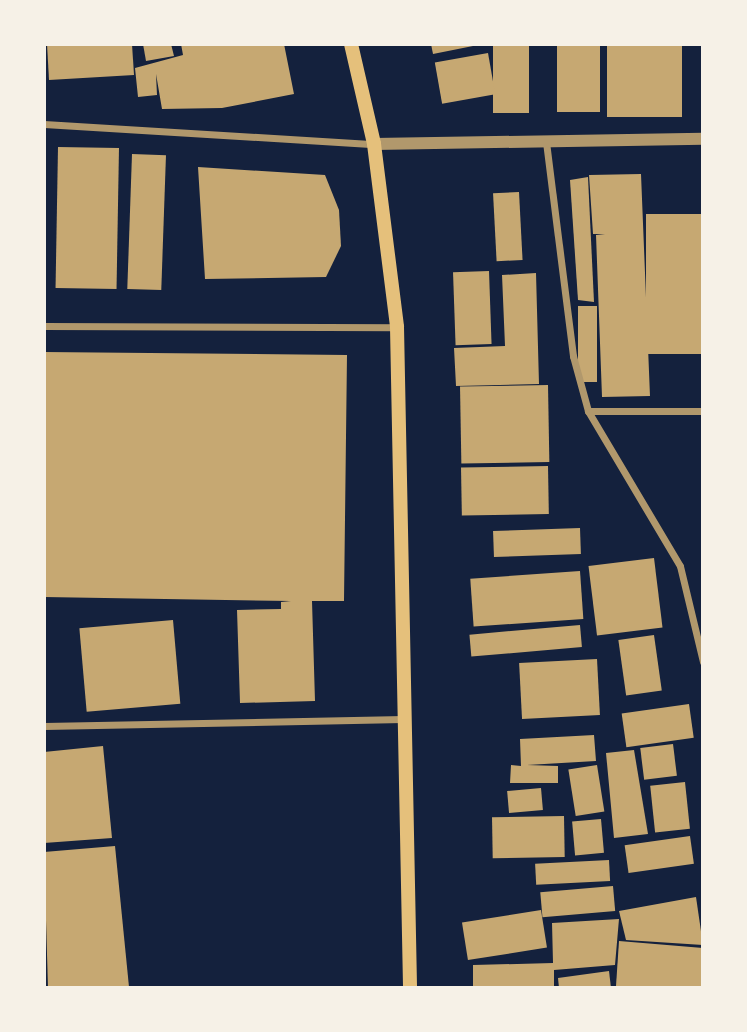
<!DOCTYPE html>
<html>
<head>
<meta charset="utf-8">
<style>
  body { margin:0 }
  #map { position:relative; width:747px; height:1032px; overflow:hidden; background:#14213d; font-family:"Open Sans",sans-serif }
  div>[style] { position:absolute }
  .building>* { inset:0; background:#c6a872; transform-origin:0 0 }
  .minor>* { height:7px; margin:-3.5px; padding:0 3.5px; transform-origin:3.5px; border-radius:3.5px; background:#b1986c }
  .tertiary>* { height:12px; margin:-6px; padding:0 6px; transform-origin:6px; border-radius:6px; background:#b1986c }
  .secondary>* { height:14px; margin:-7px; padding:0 7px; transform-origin:7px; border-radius:7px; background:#e5c07b }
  span { translate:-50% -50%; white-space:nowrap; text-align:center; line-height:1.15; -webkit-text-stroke:7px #f6f1e7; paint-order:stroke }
  .frame { position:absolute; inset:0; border:46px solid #f6f1e7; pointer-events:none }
</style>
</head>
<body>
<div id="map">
  <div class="building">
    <div style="clip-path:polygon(47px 44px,132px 44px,134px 75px,49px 80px)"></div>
    <div style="clip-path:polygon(143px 44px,171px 44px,174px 56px,146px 61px)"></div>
    <div style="clip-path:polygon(181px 44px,284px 44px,294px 94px,222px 108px,162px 109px,156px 74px,157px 95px,138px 97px,135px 68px,183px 55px)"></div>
    <div style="clip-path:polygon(431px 44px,478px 44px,478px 45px,433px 54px)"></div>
    <div style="left:493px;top:44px;width:36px;height:69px"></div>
    <div style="left:557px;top:44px;width:43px;height:68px"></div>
    <div style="left:607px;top:44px;width:75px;height:73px"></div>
    <div style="left:488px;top:53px;width:42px;height:54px;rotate:80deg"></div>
    <div style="left:58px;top:147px;width:61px;height:141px;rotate:1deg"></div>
    <div style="left:132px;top:154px;width:34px;height:135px;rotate:2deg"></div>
    <div style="clip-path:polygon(198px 167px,325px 175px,339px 210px,341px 246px,326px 277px,205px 279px)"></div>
    <div style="clip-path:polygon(641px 174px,650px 396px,602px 397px,596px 235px,605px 234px,593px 234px,589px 175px)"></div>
    <div style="clip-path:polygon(588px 177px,594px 302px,578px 300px,570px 180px)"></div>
    <div style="left:519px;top:192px;width:68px;height:26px;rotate:87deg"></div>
    <div style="left:703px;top:214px;width:140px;height:57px;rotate:90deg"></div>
    <div style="left:489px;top:271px;width:73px;height:36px;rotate:88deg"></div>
    <div style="clip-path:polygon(536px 273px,539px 384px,456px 386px,454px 348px,505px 346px,502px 275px)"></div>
    <div style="left:578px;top:306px;width:19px;height:76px"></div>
    <div style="clip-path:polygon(44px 352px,347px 355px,344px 601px,312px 601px,315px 701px,240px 703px,237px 610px,281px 609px,281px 602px,291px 601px,44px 597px)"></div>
    <div style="left:548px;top:385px;width:77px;height:88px;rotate:89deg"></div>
    <div style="left:548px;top:466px;width:48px;height:87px;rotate:89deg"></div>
    <div style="left:580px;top:528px;width:26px;height:87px;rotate:88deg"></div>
    <div style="left:654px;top:558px;width:70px;height:66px;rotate:83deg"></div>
    <div style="left:580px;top:571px;width:48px;height:110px;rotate:86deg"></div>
    <div style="left:173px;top:620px;width:84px;height:94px;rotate:85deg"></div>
    <div style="left:580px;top:625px;width:22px;height:111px;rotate:85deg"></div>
    <div style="left:654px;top:635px;width:56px;height:36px;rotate:82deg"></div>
    <div style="left:597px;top:659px;width:56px;height:78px;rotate:87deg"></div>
    <div style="left:689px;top:704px;width:34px;height:68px;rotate:82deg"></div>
    <div style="clip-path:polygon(594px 735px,596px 761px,527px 765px,558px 766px,558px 783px,510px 783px,511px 765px,521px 766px,520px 739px)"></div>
    <div style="left:673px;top:744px;width:32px;height:33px;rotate:83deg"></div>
    <div style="clip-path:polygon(103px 746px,112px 838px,44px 843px,44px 752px)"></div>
    <div style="clip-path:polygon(634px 750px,648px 834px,614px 838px,606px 753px)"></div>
    <div style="left:597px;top:765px;width:47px;height:29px;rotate:81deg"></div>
    <div style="left:685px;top:782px;width:47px;height:35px;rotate:84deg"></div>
    <div style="left:541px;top:788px;width:22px;height:34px;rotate:85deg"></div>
    <div style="left:564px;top:816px;width:41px;height:72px;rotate:89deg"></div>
    <div style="left:601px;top:819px;width:34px;height:29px;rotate:85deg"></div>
    <div style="left:690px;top:836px;width:28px;height:66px;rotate:82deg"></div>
    <div style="clip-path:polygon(115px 846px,129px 987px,48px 988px,44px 852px)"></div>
    <div style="left:609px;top:860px;width:21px;height:74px;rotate:87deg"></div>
    <div style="left:613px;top:886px;width:25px;height:73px;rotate:85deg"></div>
    <div style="clip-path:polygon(696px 897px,703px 945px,626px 940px,619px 911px)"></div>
    <div style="left:541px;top:910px;width:38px;height:80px;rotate:81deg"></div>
    <div style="clip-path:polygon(619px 919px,615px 965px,554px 970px,554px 988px,473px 988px,473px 965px,553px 963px,552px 923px)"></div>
    <div style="clip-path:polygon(619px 941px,703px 948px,703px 988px,616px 986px)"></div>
    <div style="clip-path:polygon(609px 971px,611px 988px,559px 988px,558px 978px)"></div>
  </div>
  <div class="minor">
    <div style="left:44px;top:124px;width:331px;rotate:3.5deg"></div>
    <div style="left:546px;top:142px;width:216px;rotate:82.8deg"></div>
    <div style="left:573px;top:356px;width:57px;rotate:74.7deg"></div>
    <div style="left:588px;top:411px;width:180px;rotate:59.3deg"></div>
    <div style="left:680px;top:566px;width:99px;rotate:76.5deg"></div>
    <div style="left:44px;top:326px;width:353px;rotate:0.2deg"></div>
    <div style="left:588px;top:411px;width:115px"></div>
    <div style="left:44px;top:726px;width:359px;rotate:-1.1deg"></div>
  </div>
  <div class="tertiary">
    <div style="left:374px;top:144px;width:329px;rotate:-0.9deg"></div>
  </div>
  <div class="secondary">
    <div style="left:351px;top:44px;width:103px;rotate:77deg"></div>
    <div style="left:374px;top:144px;width:184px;rotate:82.8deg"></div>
    <div style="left:397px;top:327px;width:661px;rotate:88.87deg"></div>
  </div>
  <div class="frame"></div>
</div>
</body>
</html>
